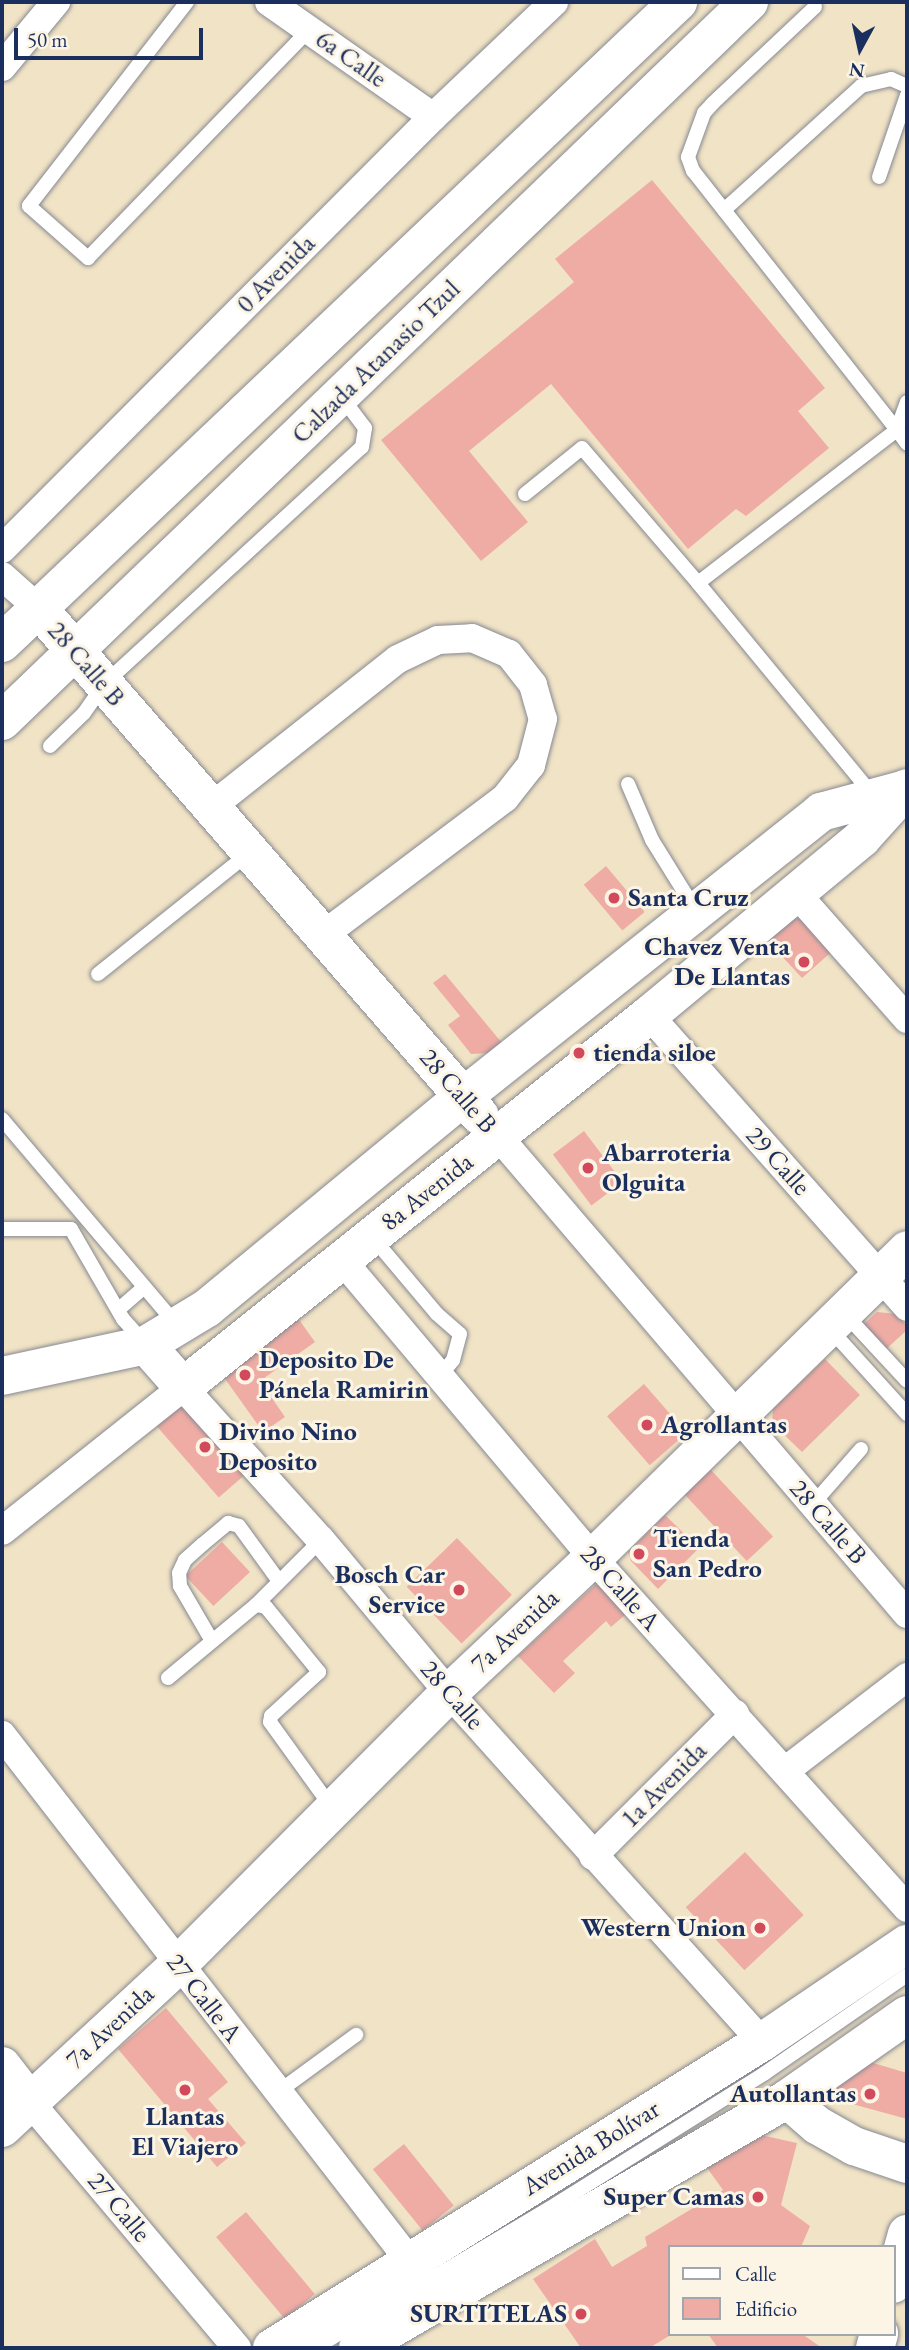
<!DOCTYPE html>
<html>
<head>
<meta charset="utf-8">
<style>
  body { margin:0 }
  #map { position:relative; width:909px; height:2350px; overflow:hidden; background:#f1e3c5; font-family:"EB Garamond",serif }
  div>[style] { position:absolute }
  .building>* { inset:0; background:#efaca4; transform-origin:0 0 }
  .roads { filter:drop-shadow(0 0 2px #868992) drop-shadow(0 0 2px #868992) }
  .lane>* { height:14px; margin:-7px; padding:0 7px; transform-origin:7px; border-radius:7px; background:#fff }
  .street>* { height:28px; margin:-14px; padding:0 14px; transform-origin:14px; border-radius:14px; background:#fff }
  .secondary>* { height:38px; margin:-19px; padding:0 19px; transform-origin:19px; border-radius:19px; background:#fff }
  .primary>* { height:38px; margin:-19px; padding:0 19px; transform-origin:19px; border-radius:19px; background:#fff }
  .dots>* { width:19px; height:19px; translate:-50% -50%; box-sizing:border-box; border:4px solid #fcf5e5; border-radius:50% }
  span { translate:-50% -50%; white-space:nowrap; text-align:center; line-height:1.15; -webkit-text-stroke:6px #fcf5e5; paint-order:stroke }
  .street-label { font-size:26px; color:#1b2f5e }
  .poi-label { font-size:26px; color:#1b2f5e; font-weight:700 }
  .left { translate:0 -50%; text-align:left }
  .right { translate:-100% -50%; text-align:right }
  .frame { position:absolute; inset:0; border:4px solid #1b2f5e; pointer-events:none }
  .legend { position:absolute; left:668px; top:2245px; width:228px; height:91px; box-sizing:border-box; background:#fcf5e5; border:2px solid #a2a6af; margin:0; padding:9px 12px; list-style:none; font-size:21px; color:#1b2f5e }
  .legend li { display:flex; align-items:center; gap:14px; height:35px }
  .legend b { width:35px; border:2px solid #a2a6af }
  .north { position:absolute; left:825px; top:14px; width:70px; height:70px; -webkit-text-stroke:5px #fcf5e5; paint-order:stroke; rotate:188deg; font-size:19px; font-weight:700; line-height:28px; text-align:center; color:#1b2f5e }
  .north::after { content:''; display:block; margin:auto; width:24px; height:32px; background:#1b2f5e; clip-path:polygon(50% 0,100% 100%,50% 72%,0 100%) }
  .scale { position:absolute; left:14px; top:28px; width:189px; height:32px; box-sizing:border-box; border:4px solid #1b2f5e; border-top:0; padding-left:9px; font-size:21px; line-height:24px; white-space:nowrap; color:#1b2f5e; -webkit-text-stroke:5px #fcf5e5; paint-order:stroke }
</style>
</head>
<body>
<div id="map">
  <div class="building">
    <div style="clip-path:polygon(652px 180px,825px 388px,798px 411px,829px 448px,746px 516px,736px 509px,688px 549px,551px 384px,469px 451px,528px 522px,481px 561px,381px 440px,574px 282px,555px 259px)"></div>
    <div style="left:606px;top:866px;width:60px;height:29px;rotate:50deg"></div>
    <div style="clip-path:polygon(811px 918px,837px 947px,802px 978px,767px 940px,791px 919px)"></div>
    <div style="clip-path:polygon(445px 974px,502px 1043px,490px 1053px,471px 1054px,448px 1025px,460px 1016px,433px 983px)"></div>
    <div style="left:584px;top:1131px;width:64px;height:39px;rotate:53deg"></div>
    <div style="clip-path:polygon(877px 1312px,896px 1314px,907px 1326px,907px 1330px,884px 1351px,862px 1326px)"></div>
    <div style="clip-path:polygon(295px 1314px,315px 1342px,260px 1381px,285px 1417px,263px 1432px,218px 1369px)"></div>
    <div style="clip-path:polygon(825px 1359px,860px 1395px,802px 1452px,772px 1423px,773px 1409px)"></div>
    <div style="left:644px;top:1384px;width:65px;height:49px;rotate:49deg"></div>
    <div style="left:191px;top:1397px;width:94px;height:45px;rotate:49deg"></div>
    <div style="left:711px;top:1470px;width:91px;height:36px;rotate:47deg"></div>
    <div style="clip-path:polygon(665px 1515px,699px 1548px,658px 1589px,631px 1561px,628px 1552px)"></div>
    <div style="left:457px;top:1538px;width:79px;height:70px;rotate:46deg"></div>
    <div style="left:222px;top:1542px;width:41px;height:50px;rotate:47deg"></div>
    <div style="clip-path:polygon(595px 1585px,610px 1585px,632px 1609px,611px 1627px,606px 1621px,563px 1661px,575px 1673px,554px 1693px,518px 1656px)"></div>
    <div style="left:745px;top:1852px;width:86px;height:81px;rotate:47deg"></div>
    <div style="clip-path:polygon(166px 2008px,228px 2082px,208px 2099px,246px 2143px,217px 2167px,118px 2049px)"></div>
    <div style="clip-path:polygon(870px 2062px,907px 2073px,907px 2119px,834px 2099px,833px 2090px)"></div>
    <div style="clip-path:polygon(761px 2135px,797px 2143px,781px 2205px,810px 2226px,801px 2247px,669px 2247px,669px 2336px,649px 2348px,581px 2348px,533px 2279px,595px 2239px,612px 2267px,647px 2246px,645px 2237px,723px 2190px,705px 2165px)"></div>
    <div style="left:404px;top:2144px;width:79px;height:40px;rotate:51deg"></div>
    <div style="left:246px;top:2212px;width:107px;height:39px;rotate:50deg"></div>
    <div style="clip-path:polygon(708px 2334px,802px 2334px,822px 2348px,718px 2348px)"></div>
  </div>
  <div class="roads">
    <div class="lane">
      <div style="left:187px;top:2px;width:258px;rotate:127.8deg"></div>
      <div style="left:29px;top:206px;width:79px;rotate:41.4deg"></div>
      <div style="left:88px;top:258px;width:318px;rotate:-45.9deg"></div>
      <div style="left:879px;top:177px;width:87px;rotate:-71.1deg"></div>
      <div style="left:724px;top:210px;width:185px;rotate:-42.1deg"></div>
      <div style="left:861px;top:86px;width:31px;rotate:-13deg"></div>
      <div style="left:891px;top:79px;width:17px;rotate:24deg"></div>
      <div style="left:907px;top:402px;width:30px;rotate:110deg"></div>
      <div style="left:897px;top:430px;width:17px;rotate:54deg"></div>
      <div style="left:525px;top:494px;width:73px;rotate:-38.9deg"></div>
      <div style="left:582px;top:448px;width:178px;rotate:49.3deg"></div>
      <div style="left:698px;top:583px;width:273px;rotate:50.5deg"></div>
      <div style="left:698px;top:583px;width:251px;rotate:-37.6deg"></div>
      <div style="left:897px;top:430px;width:330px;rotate:-128.2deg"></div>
      <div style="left:693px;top:171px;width:15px;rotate:-110deg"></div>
      <div style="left:688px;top:157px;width:47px;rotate:-70deg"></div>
      <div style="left:704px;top:113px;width:13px;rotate:-48deg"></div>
      <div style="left:713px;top:103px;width:140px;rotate:-43.3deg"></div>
      <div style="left:50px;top:746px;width:47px;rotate:-44.1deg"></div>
      <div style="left:84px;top:713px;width:35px;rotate:-55deg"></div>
      <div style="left:104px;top:684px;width:350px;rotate:-42.6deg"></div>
      <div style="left:362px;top:447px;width:19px;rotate:-81deg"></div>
      <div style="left:365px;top:428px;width:39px;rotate:-127deg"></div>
      <div style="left:628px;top:784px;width:61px;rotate:66.8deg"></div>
      <div style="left:652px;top:840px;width:84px;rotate:58.2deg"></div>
      <div style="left:98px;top:974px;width:193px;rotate:-38.7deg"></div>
      <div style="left:2px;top:1119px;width:267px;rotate:49.7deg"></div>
      <div style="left:2px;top:1229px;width:69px"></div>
      <div style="left:71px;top:1229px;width:104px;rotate:60deg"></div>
      <div style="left:123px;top:1319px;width:30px;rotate:48deg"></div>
      <div style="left:373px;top:1238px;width:99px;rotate:49.9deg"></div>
      <div style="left:437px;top:1314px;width:30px;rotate:41deg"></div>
      <div style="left:460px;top:1334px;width:27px;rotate:105deg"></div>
      <div style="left:453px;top:1360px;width:21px;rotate:129deg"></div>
      <div style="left:119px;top:1309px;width:32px;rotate:-41deg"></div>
      <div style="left:845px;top:1314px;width:91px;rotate:47.2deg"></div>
      <div style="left:829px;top:1328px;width:116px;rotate:47.8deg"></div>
      <div style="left:813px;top:1504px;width:73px;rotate:-48.9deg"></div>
      <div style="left:256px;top:1605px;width:92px;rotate:-45deg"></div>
      <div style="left:212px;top:1641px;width:64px;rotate:-120.2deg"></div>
      <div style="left:180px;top:1586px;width:13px;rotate:-94deg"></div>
      <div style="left:179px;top:1573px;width:14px;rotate:-65deg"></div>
      <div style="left:185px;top:1560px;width:24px;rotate:-42deg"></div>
      <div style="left:203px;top:1544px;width:33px;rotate:-40deg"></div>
      <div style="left:228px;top:1523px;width:11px;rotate:15deg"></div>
      <div style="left:239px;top:1526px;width:68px;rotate:54deg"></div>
      <div style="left:168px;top:1678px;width:114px;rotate:-39.7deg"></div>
      <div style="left:256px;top:1605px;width:10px;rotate:11deg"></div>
      <div style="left:266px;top:1607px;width:84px;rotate:50.8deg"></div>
      <div style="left:319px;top:1672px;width:65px;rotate:137.5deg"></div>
      <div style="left:271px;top:1716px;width:6px;rotate:99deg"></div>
      <div style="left:270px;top:1722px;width:106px;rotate:54.2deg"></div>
      <div style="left:278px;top:2092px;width:97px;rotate:-36.2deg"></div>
      <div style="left:315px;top:2348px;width:283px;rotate:-30.8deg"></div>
      <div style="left:558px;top:2203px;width:244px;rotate:-32.1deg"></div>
      <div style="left:765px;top:2073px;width:173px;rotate:-34.6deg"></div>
    </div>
    <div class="street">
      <div style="left:269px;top:2px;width:200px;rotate:35deg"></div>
      <div style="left:2px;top:67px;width:85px;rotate:-50.3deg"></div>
      <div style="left:2px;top:549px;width:610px;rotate:-45.07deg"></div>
      <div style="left:433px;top:117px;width:167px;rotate:-43.5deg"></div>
      <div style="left:2px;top:576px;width:48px;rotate:41.6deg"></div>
      <div style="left:211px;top:807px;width:238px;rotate:-38.4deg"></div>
      <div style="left:398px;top:659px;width:44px;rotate:-25.4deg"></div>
      <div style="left:438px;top:640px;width:34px;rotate:-3deg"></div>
      <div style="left:472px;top:638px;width:40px;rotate:23.4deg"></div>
      <div style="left:509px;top:654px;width:39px;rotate:52deg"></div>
      <div style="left:533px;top:685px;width:35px;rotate:74deg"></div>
      <div style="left:543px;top:719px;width:48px;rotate:104.6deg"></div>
      <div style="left:531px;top:765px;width:42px;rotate:128.2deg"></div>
      <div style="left:505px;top:798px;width:228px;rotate:143deg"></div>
      <div style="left:796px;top:893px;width:168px;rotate:48.6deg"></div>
      <div style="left:649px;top:1015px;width:390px;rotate:48.5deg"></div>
      <div style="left:498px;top:1136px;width:629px;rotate:49.45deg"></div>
      <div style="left:342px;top:1260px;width:390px;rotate:49.9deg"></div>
      <div style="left:593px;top:1558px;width:470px;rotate:48.1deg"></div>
      <div style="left:2px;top:1531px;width:231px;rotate:-38.5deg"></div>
      <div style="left:183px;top:1387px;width:206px;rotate:48deg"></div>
      <div style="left:321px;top:1540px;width:199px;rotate:50.1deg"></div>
      <div style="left:449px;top:1693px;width:469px;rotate:48.1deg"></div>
      <div style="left:2px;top:1735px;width:664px;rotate:52.22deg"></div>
      <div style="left:786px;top:1770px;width:153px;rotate:-37.5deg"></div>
      <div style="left:593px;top:1856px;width:201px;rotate:-45deg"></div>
      <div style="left:29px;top:2101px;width:323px;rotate:49.9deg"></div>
    </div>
    <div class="secondary">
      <div style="left:38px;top:608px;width:673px;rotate:48.97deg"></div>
      <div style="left:146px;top:1345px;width:56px;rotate:48.6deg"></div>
      <div style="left:183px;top:1387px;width:596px;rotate:-38.6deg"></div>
      <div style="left:649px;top:1015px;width:277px;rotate:-39.7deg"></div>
      <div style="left:862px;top:838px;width:67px;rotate:-48deg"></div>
      <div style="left:2px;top:1376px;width:147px;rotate:-12.1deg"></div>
      <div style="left:146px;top:1345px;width:71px;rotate:-31.2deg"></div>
      <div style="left:207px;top:1308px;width:332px;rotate:-39.5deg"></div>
      <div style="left:463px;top:1097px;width:458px;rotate:-38.5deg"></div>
      <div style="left:821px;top:812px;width:88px;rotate:-15.1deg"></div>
      <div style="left:2px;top:2066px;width:44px;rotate:52.4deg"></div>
      <div style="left:2px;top:2128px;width:240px;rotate:-42.8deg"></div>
      <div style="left:178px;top:1965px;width:384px;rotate:-45.1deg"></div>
      <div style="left:449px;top:1693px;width:197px;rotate:-43.2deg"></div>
      <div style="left:593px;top:1558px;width:440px;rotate:-44.4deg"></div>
      <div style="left:358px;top:2348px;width:496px;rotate:-30.1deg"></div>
    </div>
    <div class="primary">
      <div style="left:2px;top:643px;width:932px;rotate:-43.48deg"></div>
      <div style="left:2px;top:721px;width:1037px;rotate:-43.91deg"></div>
      <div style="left:907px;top:2015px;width:146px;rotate:145deg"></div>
      <div style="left:787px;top:2099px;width:40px;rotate:41deg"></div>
      <div style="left:817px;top:2125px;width:43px;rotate:29.6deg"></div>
      <div style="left:854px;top:2146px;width:56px;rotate:18.8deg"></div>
      <div style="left:893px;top:2284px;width:52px;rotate:-74.4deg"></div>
      <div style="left:272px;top:2348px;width:578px;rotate:-31.98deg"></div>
      <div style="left:762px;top:2042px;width:175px;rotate:-34.1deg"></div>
      <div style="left:875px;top:2348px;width:15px;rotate:-74deg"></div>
    </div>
  </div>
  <div class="dots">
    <div style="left:614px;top:898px;background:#d1495b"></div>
    <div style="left:804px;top:962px;background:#d1495b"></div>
    <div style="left:579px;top:1053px;background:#d1495b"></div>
    <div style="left:588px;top:1168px;background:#d1495b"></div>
    <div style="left:245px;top:1375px;background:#d1495b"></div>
    <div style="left:647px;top:1425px;background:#d1495b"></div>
    <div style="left:205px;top:1447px;background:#d1495b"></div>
    <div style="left:639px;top:1554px;background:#d1495b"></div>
    <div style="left:459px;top:1590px;background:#d1495b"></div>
    <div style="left:760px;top:1928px;background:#d1495b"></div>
    <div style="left:185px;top:2090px;background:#d1495b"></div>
    <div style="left:870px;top:2094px;background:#d1495b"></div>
    <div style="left:758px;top:2197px;background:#d1495b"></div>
    <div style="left:581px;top:2314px;background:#d1495b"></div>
  </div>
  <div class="street-label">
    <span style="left:351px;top:59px;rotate:35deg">6a Calle</span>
    <span style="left:276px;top:274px;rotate:-45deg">0 Avenida</span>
    <span style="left:376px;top:362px;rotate:-44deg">Calzada Atanasio Tzul</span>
    <span style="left:86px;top:664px;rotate:49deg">28 Calle B</span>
    <span style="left:458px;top:1091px;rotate:49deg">28 Calle B</span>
    <span style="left:778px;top:1161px;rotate:48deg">29 Calle</span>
    <span style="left:427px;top:1192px;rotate:-38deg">8a Avenida</span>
    <span style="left:828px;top:1522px;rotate:49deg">28 Calle B</span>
    <span style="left:620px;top:1588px;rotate:48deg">28 Calle A</span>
    <span style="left:515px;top:1631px;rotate:-43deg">7a Avenida</span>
    <span style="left:452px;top:1695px;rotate:49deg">28 Calle</span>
    <span style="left:664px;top:1785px;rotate:-45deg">1a Avenida</span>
    <span style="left:204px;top:1998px;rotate:52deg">27 Calle A</span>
    <span style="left:110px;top:2027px;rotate:-43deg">7a Avenida</span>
    <span style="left:591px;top:2148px;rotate:-32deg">Avenida Bolívar</span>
    <span style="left:119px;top:2207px;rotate:50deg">27 Calle</span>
  </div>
  <div class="poi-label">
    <span class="left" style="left:628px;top:898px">Santa Cruz</span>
    <span class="right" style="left:790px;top:962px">Chavez Venta<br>De Llantas</span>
    <span class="left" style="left:593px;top:1053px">tienda siloe</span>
    <span class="left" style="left:602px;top:1168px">Abarroteria<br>Olguita</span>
    <span class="left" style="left:259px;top:1375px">Deposito De<br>Pánela Ramirin</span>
    <span class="left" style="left:661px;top:1425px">Agrollantas</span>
    <span class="left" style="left:219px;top:1447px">Divino Nino<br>Deposito</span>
    <span class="left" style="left:653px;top:1554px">Tienda<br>San Pedro</span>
    <span class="right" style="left:445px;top:1590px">Bosch Car<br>Service</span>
    <span class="right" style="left:746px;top:1928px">Western Union</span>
    <span class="right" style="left:856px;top:2094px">Autollantas</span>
    <span style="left:185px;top:2132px">Llantas<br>El Viajero</span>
    <span class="right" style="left:744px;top:2197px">Super Camas</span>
    <span class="right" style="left:567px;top:2314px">SURTITELAS</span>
  </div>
  <div class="frame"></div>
  <ul class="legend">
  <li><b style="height:9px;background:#fff"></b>Calle</li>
  <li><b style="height:19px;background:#efaca4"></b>Edificio</li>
  </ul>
  <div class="north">N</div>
  <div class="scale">50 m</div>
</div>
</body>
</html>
